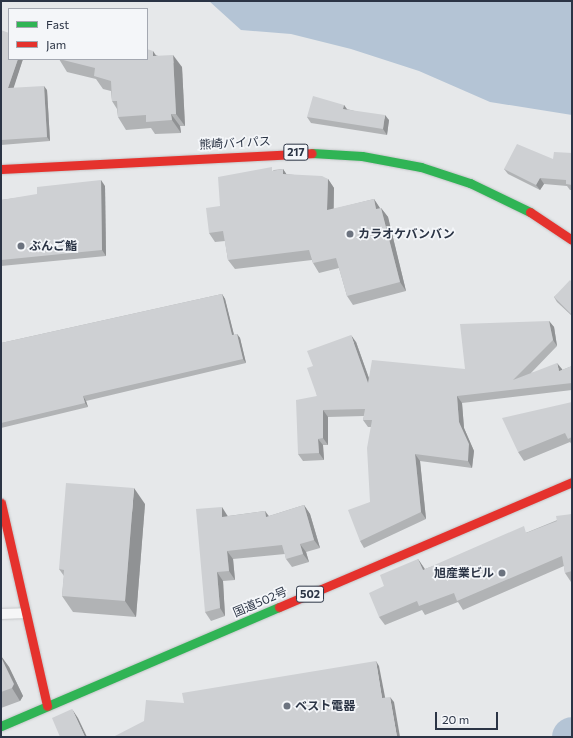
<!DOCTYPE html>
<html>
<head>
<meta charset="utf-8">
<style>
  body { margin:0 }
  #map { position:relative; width:573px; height:738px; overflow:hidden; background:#e6e8ea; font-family:Commissioner,"Noto Sans JP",sans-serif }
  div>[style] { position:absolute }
  .water>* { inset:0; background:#b4c4d5 }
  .river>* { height:38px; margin:-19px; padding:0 19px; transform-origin:19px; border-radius:19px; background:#b4c4d5 }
  .roads { filter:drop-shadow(0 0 1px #c4c6c8) drop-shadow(0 0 1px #c4c6c8) }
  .lane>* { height:10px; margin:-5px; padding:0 5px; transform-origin:5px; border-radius:5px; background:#f5f6f7 }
  .fast>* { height:9px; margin:-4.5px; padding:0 4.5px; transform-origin:4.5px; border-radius:4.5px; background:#30b455 }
  .jam>* { height:9px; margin:-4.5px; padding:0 4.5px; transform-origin:4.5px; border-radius:4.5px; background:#e5322d }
  .wall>* { inset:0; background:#b1b3b5 }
  .shaded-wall>* { inset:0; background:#909294 }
  .building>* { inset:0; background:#ced0d3 }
  .dots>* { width:11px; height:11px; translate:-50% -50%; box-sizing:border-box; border:2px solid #f4f6f9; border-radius:50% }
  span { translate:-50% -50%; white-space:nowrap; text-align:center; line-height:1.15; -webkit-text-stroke:3.5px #f4f6f9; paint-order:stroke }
  .shield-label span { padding:1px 3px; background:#f4f6f9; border:1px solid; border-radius:3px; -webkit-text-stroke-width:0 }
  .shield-label { font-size:11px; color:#2b3445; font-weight:700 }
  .street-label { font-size:12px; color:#2b3445 }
  .poi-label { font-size:12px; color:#2b3445; font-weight:700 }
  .left { translate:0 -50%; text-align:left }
  .right { translate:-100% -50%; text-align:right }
  .frame { position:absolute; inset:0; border:2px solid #2b3445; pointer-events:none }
  .legend { position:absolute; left:8px; top:8px; width:140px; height:52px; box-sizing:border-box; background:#f4f6f9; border:1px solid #a4a8b1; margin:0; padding:5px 7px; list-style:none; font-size:12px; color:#2b3445 }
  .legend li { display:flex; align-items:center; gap:8px; height:20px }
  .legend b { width:20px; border:1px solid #a4a8b1 }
  .scale { position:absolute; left:435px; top:712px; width:63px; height:18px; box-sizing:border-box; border:2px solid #2b3445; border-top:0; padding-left:5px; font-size:12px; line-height:14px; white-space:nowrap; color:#2b3445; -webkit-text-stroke:3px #f4f6f9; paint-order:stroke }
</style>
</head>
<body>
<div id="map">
  <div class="water">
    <div style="clip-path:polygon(209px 1px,572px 1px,572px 115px,490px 102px,419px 71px,351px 49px,291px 34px,241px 30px)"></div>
  </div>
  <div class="river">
    <div style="left:571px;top:737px;width:1px;rotate:-45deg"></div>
  </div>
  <div class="roads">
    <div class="lane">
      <div style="left:1px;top:614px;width:25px;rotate:-2deg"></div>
    </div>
    <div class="fast">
      <div style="left:312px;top:153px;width:50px;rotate:3.4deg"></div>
      <div style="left:362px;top:156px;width:60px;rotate:10.6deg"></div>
      <div style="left:421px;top:167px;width:52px;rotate:18.1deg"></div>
      <div style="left:470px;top:183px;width:67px;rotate:25.8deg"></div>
      <div style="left:1px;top:726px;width:302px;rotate:-23.2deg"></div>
    </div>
    <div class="jam">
      <div style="left:1px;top:169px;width:311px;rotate:-2.9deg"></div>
      <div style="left:530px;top:212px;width:50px;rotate:33.7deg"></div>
      <div style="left:1px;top:503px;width:208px;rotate:77.2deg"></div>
      <div style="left:279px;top:607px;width:319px;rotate:-23.1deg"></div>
    </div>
  </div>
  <div class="wall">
    <div style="clip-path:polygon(1px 30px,9px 59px,23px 59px,13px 88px,47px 90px,50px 141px,1px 145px)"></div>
    <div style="clip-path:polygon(156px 55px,182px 67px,185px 126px,180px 126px,181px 133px,155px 134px,151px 128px,126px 130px,118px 117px,117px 109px,112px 101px,111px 91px,103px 89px,96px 79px,67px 72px,59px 59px)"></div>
    <div style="clip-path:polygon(344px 105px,347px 109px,389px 120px,387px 135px,311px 123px,307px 117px)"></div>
    <div style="clip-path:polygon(572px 153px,572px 190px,570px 190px,567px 186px,544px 184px,540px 190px,508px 174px,504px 169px,553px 159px)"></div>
    <div style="clip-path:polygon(283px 169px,286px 174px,328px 179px,334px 188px,334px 209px,374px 199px,380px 209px,381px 208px,388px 217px,406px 291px,353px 305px,347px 296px,339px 268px,319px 273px,313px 263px,312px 260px,235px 269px,228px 260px,225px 241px,215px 242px,209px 233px,220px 206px,274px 170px)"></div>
    <div style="clip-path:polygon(105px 186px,106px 256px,1px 266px,1px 200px)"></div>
    <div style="clip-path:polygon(572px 282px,572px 316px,557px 302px,554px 297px)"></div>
    <div style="clip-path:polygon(222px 294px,225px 299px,234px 335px,237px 334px,240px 338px,246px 363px,86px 401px,88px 407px,1px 428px,1px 343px)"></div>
    <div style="clip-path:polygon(549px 321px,554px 327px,557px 346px,531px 373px,562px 369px,562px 370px,572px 366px,572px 390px,462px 403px,464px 428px,474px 451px,472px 468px,420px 461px,426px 519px,364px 548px,360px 541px,370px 502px,371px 427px,368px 427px,363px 420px,364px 416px,328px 417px,328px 445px,323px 445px,324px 460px,303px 461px,298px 454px,317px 396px,313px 366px,356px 342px,369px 378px,465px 369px)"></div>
    <div style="clip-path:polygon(572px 402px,572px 445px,570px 442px,524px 461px,518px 452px)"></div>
    <div style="clip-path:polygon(145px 504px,136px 617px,73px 612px,62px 596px,64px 576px,59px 569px)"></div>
    <div style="clip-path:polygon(304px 505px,310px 514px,320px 548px,306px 552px,309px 562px,292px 567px,286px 559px,285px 554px,233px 559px,235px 580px,223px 581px,225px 616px,211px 621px,205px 612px,227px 515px,228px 516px,265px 511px,269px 516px)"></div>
    <div style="clip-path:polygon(572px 514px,572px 581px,571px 582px,565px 573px,564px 566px,463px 610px,458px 602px,425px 615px,422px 610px,385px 625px,379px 617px,384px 586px,418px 559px,425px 569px,528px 532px)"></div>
    <div style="clip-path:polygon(1px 656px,9px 667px,23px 696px,20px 701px,1px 708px)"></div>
  </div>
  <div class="shaded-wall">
    <div style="clip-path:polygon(153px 51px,161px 63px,153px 56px)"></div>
    <div style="clip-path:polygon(173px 55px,182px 67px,185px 126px,176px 114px)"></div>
    <div style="clip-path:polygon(18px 59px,23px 59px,12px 93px,8px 88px)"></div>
    <div style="clip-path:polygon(44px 86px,47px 90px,50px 141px,47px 137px)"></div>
    <div style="clip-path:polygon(344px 105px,348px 111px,343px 109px)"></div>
    <div style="clip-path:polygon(171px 114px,180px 126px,181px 133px,172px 120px)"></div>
    <div style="clip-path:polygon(385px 115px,389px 120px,387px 135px,383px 129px)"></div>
    <div style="clip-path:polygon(283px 169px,289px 178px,283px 174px)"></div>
    <div style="clip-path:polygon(540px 178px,544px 184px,540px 190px,536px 185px)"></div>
    <div style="clip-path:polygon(328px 179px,334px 188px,333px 219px,327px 210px)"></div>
    <div style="clip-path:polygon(101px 180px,105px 186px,106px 256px,102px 250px)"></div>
    <div style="clip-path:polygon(374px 199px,380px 208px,383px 218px,376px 209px)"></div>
    <div style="clip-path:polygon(381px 208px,388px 217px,406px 291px,400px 282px)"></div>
    <div style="clip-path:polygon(222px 294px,225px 299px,235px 339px,232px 335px)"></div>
    <div style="clip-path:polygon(549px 321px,554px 327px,557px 346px,553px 340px)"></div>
    <div style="clip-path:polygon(237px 334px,240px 338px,246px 363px,243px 359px)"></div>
    <div style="clip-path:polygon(351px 335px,356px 342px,373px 390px,368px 383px)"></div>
    <div style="clip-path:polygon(557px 363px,562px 369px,564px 378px,559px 371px)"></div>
    <div style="clip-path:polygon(83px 396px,86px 401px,88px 407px,85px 403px)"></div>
    <div style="clip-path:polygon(457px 396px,462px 403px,464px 428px,474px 451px,472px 468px,468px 461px,459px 422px)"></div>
    <div style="clip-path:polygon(323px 410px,328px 417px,328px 445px,323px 438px)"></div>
    <div style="clip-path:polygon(318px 439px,323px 445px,324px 460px,319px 453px)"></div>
    <div style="clip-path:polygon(415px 454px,420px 461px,426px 519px,421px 512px)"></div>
    <div style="clip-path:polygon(134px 488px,145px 504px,136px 617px,125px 601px)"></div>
    <div style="clip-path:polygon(304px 505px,310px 514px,320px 548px,314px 540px)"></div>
    <div style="clip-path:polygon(222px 507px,227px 515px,228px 525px,222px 517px)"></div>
    <div style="clip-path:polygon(265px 511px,271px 520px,266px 517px)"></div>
    <div style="clip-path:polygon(300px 544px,306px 552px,309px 562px,303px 554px)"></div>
    <div style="clip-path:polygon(227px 551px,233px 559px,235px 580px,229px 571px)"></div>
    <div style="clip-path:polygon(418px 559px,424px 568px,429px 579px,423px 570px)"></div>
    <div style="clip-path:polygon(217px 572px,223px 581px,225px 616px,220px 608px)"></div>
    <div style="clip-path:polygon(1px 656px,9px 667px,23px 696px,20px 701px,12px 688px)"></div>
    <div style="clip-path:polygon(376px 661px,379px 666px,386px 702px,382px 698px)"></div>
    <div style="clip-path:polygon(390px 697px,394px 702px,400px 737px,397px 737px)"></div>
    <div style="clip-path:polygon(72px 709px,78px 718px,87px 737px,85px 737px)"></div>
  </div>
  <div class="building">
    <div style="clip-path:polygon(1px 30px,9px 33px,9px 59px,18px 59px,8px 88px,44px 86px,47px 137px,1px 140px)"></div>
    <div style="clip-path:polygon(147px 49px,153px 51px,153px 56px,173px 55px,176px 114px,171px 114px,172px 120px,146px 122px,146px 115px,118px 117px,117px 101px,112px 101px,111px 81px,94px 76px,95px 68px,59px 59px,147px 59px)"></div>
    <div style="clip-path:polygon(313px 96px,344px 105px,343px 109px,385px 115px,383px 129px,307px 117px)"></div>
    <div style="clip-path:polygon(517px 144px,553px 159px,554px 152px,572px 153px,572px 185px,566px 184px,566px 180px,540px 178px,536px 185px,504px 169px)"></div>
    <div style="clip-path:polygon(272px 167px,272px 171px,283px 169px,283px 174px,322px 176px,328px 179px,327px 210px,374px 199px,376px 209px,381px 208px,400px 282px,347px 296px,336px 258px,313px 263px,309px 250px,228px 260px,223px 231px,209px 233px,206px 208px,220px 206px,218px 177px)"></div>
    <div style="clip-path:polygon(101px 180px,102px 250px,1px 260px,1px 200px,37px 194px,37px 187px)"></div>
    <div style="clip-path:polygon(570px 280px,572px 282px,572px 315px,554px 297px)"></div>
    <div style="clip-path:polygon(222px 294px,232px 335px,237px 334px,243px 359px,83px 396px,85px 403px,1px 423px,1px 343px)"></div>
    <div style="clip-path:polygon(549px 321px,553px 340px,513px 380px,557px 363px,559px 371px,572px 366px,572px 383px,457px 396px,459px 422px,469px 444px,468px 461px,415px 454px,421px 512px,360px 541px,348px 510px,370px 502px,367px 448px,372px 420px,363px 420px,365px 409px,323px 410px,323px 438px,318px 439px,319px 453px,298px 454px,296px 400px,317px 396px,307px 368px,313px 366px,307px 351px,351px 335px,368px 383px,372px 360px,465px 369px,460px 324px)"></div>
    <div style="clip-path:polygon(572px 402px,572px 437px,568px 439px,565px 433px,518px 452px,502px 418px)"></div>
    <div style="clip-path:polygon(66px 483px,134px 488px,125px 601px,62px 596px,64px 570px,59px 569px)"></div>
    <div style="clip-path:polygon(304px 505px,314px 540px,300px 544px,303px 554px,286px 559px,282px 545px,227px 551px,229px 571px,217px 572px,220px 608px,205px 612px,196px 509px,222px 507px,222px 517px,265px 511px,266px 517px)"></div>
    <div style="clip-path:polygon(572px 514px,572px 571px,565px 573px,562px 556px,457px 601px,454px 593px,419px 606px,417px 601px,379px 617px,369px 593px,384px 586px,380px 575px,418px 559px,423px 570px,524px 526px,526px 533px,557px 521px,556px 516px)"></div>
    <div style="clip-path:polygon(1px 657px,14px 684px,12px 688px,1px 692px)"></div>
    <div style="clip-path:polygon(376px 661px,382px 698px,390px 697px,397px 737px,113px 737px,144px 721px,146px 700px,184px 703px,182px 693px)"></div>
    <div style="clip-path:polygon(72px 709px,85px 737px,60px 737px,52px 718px)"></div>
  </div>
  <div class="dots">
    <div style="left:350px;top:234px;background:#6c737f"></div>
    <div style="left:21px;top:246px;background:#6c737f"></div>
    <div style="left:502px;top:573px;background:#6c737f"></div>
    <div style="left:287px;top:706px;background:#6c737f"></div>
  </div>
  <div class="shield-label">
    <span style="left:296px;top:152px">217</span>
    <span style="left:310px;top:594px">502</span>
  </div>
  <div class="street-label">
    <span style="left:235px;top:143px;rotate:-3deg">熊崎バイパス</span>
    <span style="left:260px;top:602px;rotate:-23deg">国道502号</span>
  </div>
  <div class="poi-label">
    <span class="left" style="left:358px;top:234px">カラオケバンバン</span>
    <span class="left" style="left:29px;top:246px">ぶんご鮨</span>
    <span class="right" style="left:494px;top:573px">旭産業ビル</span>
    <span class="left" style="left:295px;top:706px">ベスト電器</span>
  </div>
  <div class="frame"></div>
  <ul class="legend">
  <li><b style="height:5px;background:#30b455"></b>Fast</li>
  <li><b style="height:5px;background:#e5322d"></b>Jam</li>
  </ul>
  <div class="scale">20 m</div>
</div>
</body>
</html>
